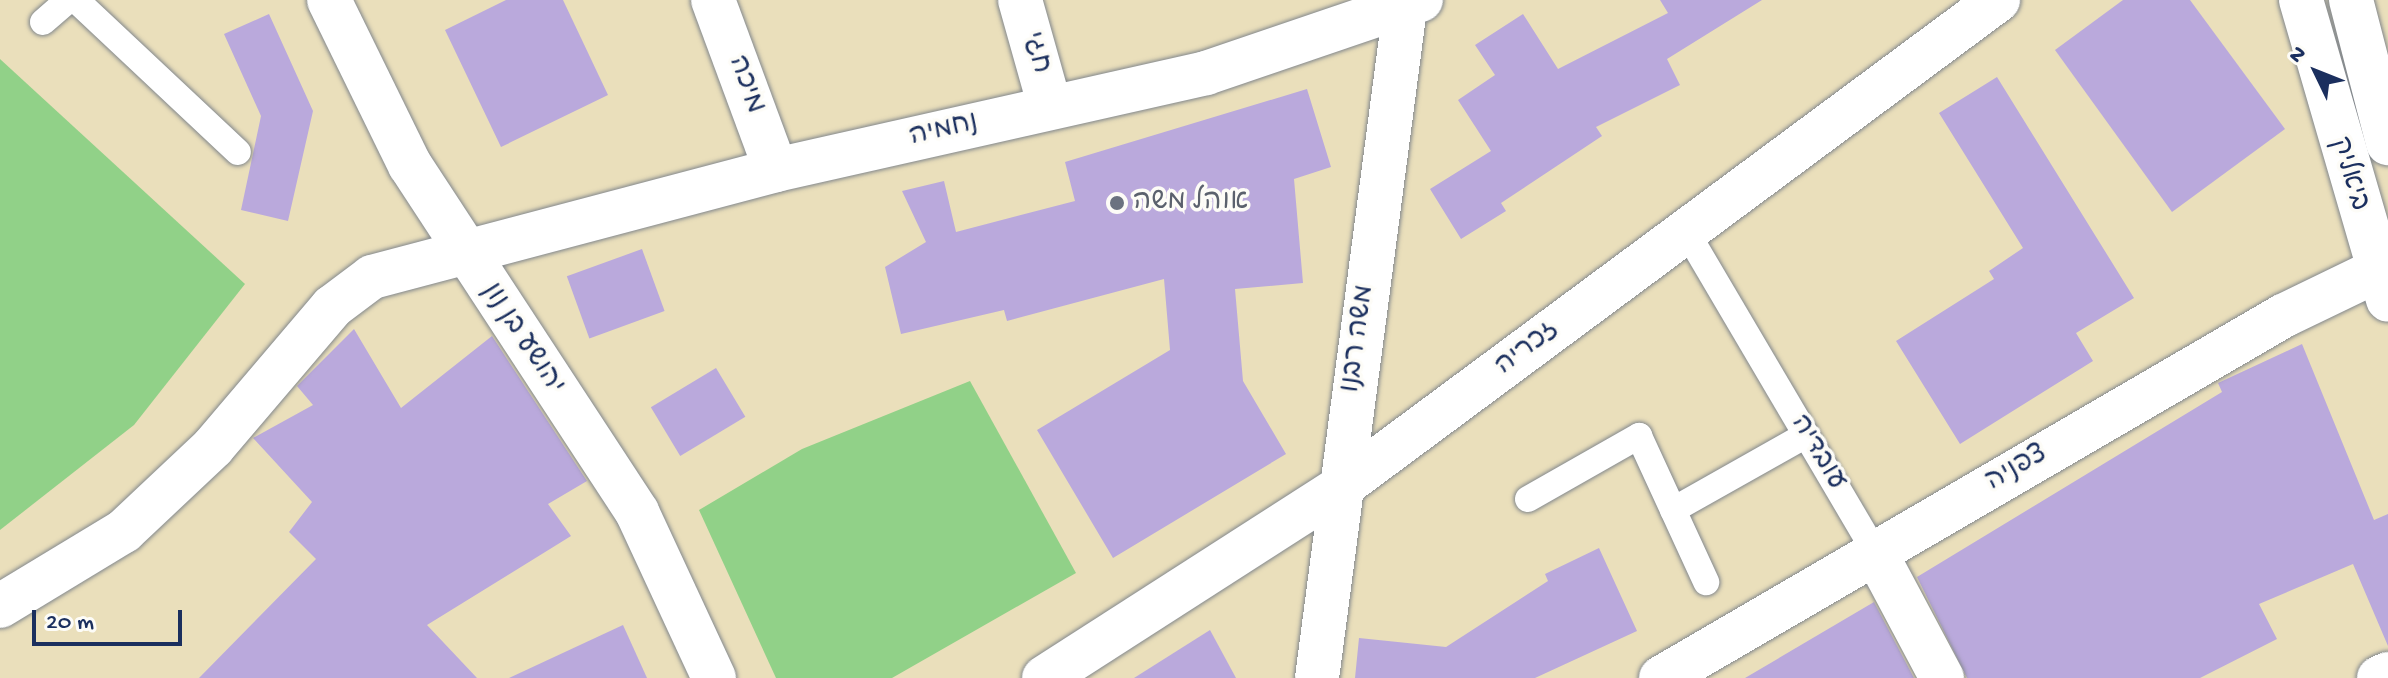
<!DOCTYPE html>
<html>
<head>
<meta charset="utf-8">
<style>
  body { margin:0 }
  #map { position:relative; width:2388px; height:678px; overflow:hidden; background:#eadfbb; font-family:"Gochi Hand","Playpen Sans Hebrew",sans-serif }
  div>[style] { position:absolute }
  .green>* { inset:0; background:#91d188 }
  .building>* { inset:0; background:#baa9dc; transform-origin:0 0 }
  .roads { filter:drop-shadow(0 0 2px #82878c) drop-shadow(0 0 2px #82878c) }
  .lane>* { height:26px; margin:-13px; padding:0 13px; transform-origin:13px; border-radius:13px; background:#fff }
  .street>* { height:44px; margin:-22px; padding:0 22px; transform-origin:22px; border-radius:22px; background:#fff }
  .secondary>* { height:44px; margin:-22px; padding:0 22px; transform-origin:22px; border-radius:22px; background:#fff }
  .dots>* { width:22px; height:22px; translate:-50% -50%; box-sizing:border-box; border:4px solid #fdfcf7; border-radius:50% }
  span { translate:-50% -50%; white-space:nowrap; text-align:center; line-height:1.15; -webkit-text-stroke:7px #fdfcf7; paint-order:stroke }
  .street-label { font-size:28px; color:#1b2f5e }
  .worship-label { font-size:28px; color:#5b616d }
  .left { translate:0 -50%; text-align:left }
  .north { position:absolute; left:2276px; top:32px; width:80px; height:80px; -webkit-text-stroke:6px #fdfcf7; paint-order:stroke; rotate:313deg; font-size:22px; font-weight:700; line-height:32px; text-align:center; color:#1b2f5e }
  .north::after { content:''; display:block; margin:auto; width:28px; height:36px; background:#1b2f5e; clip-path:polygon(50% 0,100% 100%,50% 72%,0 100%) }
  .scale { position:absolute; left:32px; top:610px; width:150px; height:36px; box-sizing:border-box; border:4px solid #1b2f5e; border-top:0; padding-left:10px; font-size:24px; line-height:28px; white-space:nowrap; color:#1b2f5e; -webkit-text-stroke:6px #fdfcf7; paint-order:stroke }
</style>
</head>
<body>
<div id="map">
  <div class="green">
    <div style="clip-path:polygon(0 59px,245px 284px,134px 425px,0 530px)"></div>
    <div style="clip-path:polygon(970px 381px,1076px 573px,892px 678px,776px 678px,699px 510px,802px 449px)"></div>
  </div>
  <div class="building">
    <div style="clip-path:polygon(506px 0,563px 0,608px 95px,501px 147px,445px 30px)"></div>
    <div style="clip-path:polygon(1660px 0,1762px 0,1667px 59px,1680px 85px,1596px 127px,1602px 136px,1501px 203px,1506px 211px,1461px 239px,1430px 189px,1491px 151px,1458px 100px,1495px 75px,1475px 45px,1523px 14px,1558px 69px,1668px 13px)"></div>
    <div style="clip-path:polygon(2123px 0,2190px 0,2285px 129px,2172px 212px,2055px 50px)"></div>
    <div style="clip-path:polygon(269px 14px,313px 111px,288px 221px,241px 210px,261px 116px,224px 34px)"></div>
    <div style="clip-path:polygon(1997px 77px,2134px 298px,2076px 333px,2093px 361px,1960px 444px,1896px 341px,1994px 279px,1989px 271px,2023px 248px,1939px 113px)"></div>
    <div style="clip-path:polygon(1307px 89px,1331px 167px,1294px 179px,1303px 283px,1235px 289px,1243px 381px,1286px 454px,1113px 558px,1037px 430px,1170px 350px,1164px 279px,1007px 321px,1004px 310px,901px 334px,885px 267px,926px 242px,902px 191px,944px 181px,956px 232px,1075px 201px,1065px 162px)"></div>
    <div style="left:642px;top:249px;width:66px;height:80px;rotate:70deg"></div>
    <div style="clip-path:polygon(354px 329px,401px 408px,492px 336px,587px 481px,548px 504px,571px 536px,427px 625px,477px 678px,199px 678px,316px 559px,289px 532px,312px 502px,253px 438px,313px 405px,297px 386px)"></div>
    <div style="clip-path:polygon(2302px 344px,2374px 520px,2388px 514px,2388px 646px,2353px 564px,2259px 604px,2277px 639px,2200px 678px,1967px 678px,1917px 577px,2222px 392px,2218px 383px)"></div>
    <div style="left:716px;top:368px;width:57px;height:76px;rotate:59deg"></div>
    <div style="clip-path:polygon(1599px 548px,1637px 631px,1535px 678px,1355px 678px,1359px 638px,1446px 647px,1548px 581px,1545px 574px)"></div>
    <div style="clip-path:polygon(1874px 602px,1914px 678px,1745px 678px)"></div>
    <div style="clip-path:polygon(623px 625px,647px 678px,509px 678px)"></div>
    <div style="clip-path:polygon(1210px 630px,1236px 678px,1134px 678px)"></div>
  </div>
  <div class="roads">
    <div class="lane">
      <div style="left:76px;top:0;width:222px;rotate:43.2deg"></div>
      <div style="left:43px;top:22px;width:33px;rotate:-41deg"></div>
      <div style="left:1686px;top:231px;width:373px;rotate:59.5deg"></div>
      <div style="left:1528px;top:499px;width:128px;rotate:-29.6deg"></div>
      <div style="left:1639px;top:436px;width:161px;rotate:65.3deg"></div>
      <div style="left:1673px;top:510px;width:153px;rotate:-29.4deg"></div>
    </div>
    <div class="street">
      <div style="left:329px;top:0;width:184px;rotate:63.9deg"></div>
      <div style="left:410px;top:165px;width:415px;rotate:56.8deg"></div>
      <div style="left:637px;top:512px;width:183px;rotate:65.1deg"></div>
      <div style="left:713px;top:0;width:181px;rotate:69.7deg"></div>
      <div style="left:1020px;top:0;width:111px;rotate:74.3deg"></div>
      <div style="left:1875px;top:552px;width:143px;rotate:62deg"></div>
      <div style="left:0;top:606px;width:145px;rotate:-31.2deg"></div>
      <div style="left:124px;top:531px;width:122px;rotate:-43.3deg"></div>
      <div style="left:213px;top:447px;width:184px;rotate:-49.6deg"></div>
      <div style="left:332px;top:307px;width:50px;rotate:-36.9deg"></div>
      <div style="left:372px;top:277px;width:418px;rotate:-14.8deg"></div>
      <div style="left:776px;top:170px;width:441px;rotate:-12.7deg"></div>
      <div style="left:1206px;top:73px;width:227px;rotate:-18.8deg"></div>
      <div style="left:1044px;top:678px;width:348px;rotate:-32.7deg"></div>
      <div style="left:1337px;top:490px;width:823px;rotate:-36.55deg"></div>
      <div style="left:1317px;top:678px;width:684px;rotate:-82.52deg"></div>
      <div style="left:1661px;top:678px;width:720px;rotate:-30.2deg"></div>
      <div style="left:2283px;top:316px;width:106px;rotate:-25.8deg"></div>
      <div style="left:2379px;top:678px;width:10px;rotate:-24deg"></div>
    </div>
    <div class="secondary">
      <div style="left:2301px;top:0;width:312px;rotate:73.8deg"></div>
      <div style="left:2351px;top:0;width:148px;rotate:75.5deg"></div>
    </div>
  </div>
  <div class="dots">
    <div style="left:1117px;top:203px;background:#6b7280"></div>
  </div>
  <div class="street-label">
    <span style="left:1035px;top:53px;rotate:74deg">חגי</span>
    <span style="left:745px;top:85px;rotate:70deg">מיכה</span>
    <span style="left:944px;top:131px;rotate:-13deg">נחמיה</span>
    <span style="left:2348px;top:174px;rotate:73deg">ביאליק</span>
    <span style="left:522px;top:339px;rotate:57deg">יהושע בן נון</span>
    <span style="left:1359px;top:339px;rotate:-82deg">משה רבנו</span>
    <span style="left:1528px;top:349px;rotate:-37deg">זכריה</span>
    <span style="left:1817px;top:453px;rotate:59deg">עובדיה</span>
    <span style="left:2017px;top:469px;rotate:-30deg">צפניה</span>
  </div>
  <div class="worship-label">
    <span class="left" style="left:1133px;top:203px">אוהל משה</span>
  </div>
  <div class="north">N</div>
  <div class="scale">20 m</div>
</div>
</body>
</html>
